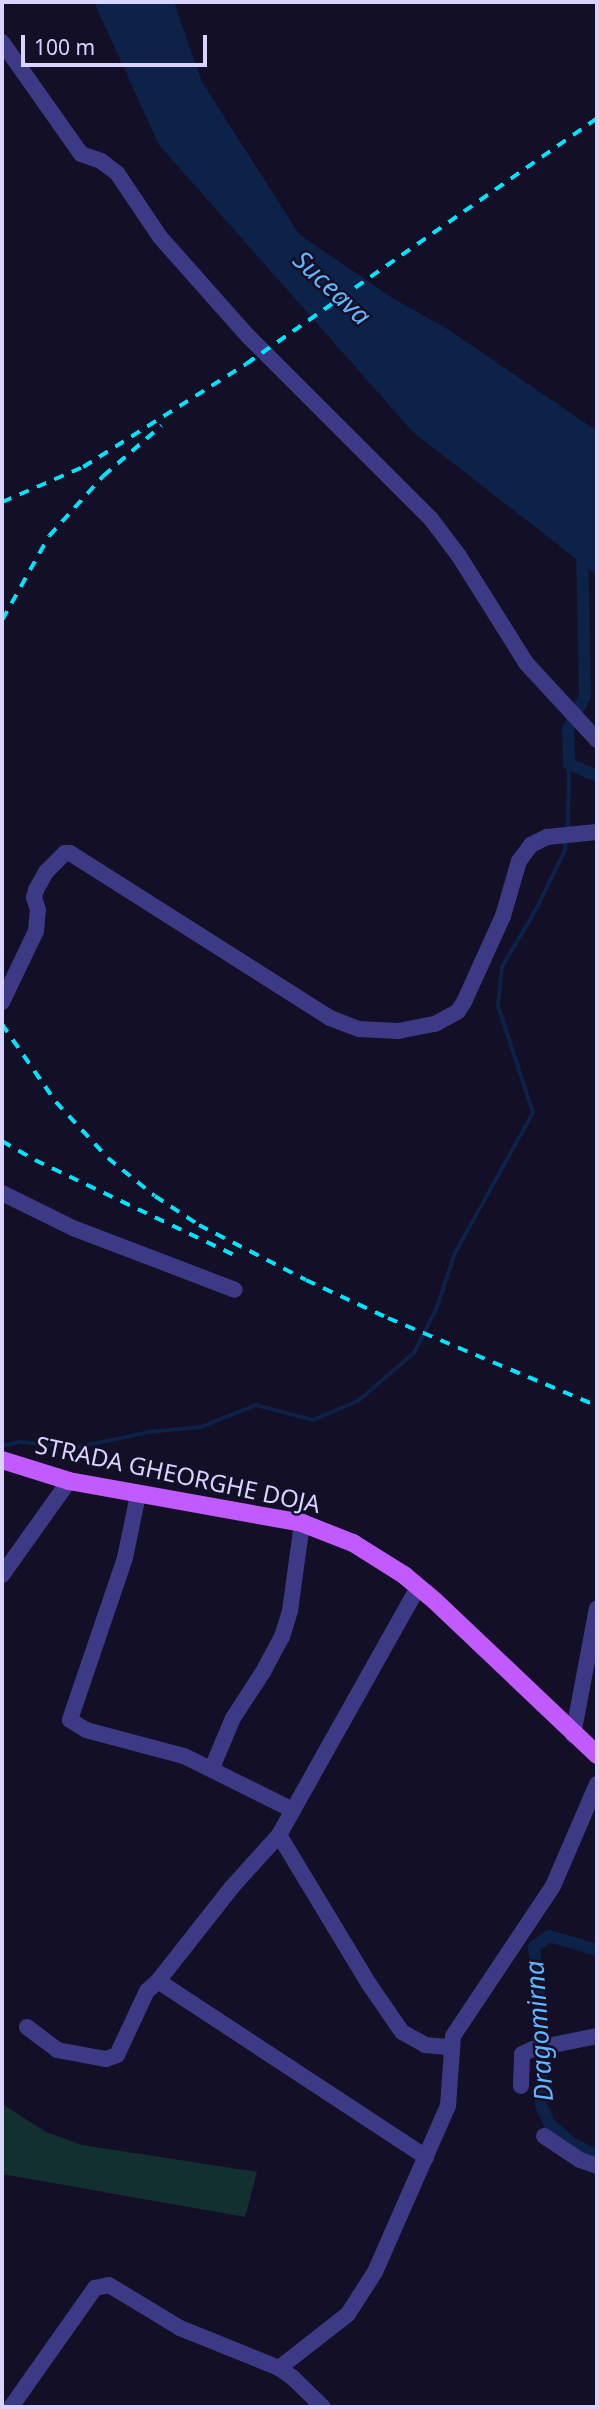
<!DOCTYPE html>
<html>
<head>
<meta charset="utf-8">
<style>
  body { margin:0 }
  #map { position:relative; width:599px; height:2409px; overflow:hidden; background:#130f26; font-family:"Noto Sans",sans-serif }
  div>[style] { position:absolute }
  .green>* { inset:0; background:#12302f }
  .water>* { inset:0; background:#0c2248 }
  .stream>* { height:3.5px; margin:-1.75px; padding:0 1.75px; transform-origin:1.75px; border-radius:1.75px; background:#0c2248 }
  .canal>* { height:12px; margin:-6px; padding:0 6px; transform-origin:6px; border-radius:6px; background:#0c2248 }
  .minor>* { height:16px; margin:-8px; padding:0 8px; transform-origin:8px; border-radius:8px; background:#3d3a85 }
  .major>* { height:18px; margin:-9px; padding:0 9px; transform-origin:9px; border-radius:9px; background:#c25bff }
  .rail>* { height:3.5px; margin-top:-1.75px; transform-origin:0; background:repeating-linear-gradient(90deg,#00e5ff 0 10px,transparent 0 19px) }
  span { translate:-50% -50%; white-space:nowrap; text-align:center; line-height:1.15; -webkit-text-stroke:5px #130f26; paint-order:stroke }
  .street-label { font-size:24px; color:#d9d4ff }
  .water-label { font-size:26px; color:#62b6ff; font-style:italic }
  .frame { position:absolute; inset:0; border:4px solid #d9d4ff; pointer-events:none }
  .scale { position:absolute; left:21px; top:35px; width:186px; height:32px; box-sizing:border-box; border:4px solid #d9d4ff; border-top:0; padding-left:9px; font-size:21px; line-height:24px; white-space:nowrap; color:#d9d4ff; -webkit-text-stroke:5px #130f26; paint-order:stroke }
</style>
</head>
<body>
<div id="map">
  <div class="green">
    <div style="clip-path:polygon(2px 2104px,46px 2132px,82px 2145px,257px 2172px,245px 2217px,2px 2174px)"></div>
  </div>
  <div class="water">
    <div style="clip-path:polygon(94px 2px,174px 2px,202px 82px,299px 234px,391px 297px,449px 330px,597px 431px,597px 575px,413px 432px,159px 145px)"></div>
  </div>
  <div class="stream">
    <div style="left:568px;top:830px;width:66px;rotate:-89.1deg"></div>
    <div style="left:2px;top:1446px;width:18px;rotate:-13deg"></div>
    <div style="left:20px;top:1442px;width:58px;rotate:4.9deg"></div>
    <div style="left:78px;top:1447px;width:73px;rotate:-11.9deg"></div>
    <div style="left:149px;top:1432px;width:52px;rotate:-5.5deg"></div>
    <div style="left:201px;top:1427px;width:59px;rotate:-21.8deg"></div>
    <div style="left:256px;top:1405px;width:59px;rotate:14.7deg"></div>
    <div style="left:313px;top:1420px;width:49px;rotate:-22.9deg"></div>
    <div style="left:358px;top:1401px;width:74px;rotate:-40.6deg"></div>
    <div style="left:414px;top:1353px;width:48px;rotate:-62.9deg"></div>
    <div style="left:436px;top:1310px;width:60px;rotate:-71.6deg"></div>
    <div style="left:455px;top:1253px;width:160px;rotate:-60.9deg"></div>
    <div style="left:533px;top:1113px;width:113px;rotate:-108.1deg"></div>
    <div style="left:498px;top:1006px;width:39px;rotate:-84deg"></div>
    <div style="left:502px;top:967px;width:69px;rotate:-59.3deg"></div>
    <div style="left:537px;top:908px;width:64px;rotate:-64.2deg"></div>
    <div style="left:565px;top:850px;width:9px;rotate:-84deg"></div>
  </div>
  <div class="canal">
    <div style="left:582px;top:550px;width:146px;rotate:88.8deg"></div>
    <div style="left:585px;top:696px;width:37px;rotate:117deg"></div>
    <div style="left:568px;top:729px;width:35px;rotate:88deg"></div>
    <div style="left:569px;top:764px;width:30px;rotate:23deg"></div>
    <div style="left:597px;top:1950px;width:50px;rotate:-163.7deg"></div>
    <div style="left:549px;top:1936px;width:19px;rotate:144deg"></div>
    <div style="left:534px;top:1947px;width:72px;rotate:84.4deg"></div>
    <div style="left:541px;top:2019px;width:86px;rotate:90deg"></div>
    <div style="left:541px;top:2105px;width:20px;rotate:66deg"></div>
    <div style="left:549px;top:2123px;width:28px;rotate:42deg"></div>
    <div style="left:570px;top:2142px;width:30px;rotate:27deg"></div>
  </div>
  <div class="minor">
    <div style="left:2px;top:42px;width:137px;rotate:54.8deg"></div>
    <div style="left:81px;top:154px;width:21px;rotate:19deg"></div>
    <div style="left:101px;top:161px;width:20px;rotate:37deg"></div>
    <div style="left:117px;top:173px;width:77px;rotate:56.1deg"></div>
    <div style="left:160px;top:237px;width:132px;rotate:48.4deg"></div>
    <div style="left:248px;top:336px;width:259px;rotate:45deg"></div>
    <div style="left:431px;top:519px;width:46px;rotate:52.9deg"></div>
    <div style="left:459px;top:556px;width:126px;rotate:57.9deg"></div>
    <div style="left:526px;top:663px;width:105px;rotate:47.3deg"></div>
    <div style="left:2px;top:1002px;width:79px;rotate:-64.4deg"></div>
    <div style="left:36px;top:931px;width:21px;rotate:-85deg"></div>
    <div style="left:38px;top:910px;width:13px;rotate:-108deg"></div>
    <div style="left:34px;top:898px;width:8px;rotate:-76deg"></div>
    <div style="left:36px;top:890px;width:21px;rotate:-61deg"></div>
    <div style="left:46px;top:872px;width:27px;rotate:-45deg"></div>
    <div style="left:65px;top:853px;width:5px"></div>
    <div style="left:70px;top:853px;width:308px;rotate:32.4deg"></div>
    <div style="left:330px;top:1018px;width:31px;rotate:21deg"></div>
    <div style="left:359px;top:1029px;width:39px;rotate:3deg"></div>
    <div style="left:398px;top:1031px;width:38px;rotate:-11deg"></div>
    <div style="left:435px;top:1024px;width:26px;rotate:-29deg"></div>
    <div style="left:458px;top:1011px;width:11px;rotate:-56deg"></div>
    <div style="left:464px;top:1002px;width:94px;rotate:-65.6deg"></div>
    <div style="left:503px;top:916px;width:57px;rotate:-73.8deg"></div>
    <div style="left:519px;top:861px;width:20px;rotate:-53deg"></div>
    <div style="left:531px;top:845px;width:18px;rotate:-27deg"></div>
    <div style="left:547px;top:837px;width:50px;rotate:-5.7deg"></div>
    <div style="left:2px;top:1193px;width:79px;rotate:26.2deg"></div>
    <div style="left:73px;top:1228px;width:173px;rotate:20.9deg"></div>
    <div style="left:138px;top:1495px;width:64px;rotate:101.7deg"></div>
    <div style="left:125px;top:1558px;width:171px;rotate:108.8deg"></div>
    <div style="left:70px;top:1720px;width:19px;rotate:32deg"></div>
    <div style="left:86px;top:1730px;width:101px;rotate:14.9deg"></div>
    <div style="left:184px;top:1756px;width:122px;rotate:26.4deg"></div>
    <div style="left:2px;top:1575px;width:115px;rotate:-54.5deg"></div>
    <div style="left:573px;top:1735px;width:129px;rotate:-79.3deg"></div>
    <div style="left:212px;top:1768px;width:54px;rotate:-67.2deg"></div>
    <div style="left:233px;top:1718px;width:55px;rotate:-56.9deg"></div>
    <div style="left:263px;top:1672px;width:40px;rotate:-62deg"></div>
    <div style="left:282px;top:1637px;width:27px;rotate:-73deg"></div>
    <div style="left:290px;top:1611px;width:89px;rotate:-82.2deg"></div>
    <div style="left:279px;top:1835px;width:174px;rotate:58.9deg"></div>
    <div style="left:369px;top:1984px;width:58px;rotate:55.5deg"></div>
    <div style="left:402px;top:2032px;width:26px;rotate:29deg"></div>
    <div style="left:425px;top:2045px;width:25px;rotate:5deg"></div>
    <div style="left:158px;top:1981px;width:321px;rotate:33.3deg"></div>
    <div style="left:27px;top:2027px;width:38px;rotate:37deg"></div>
    <div style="left:57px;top:2050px;width:50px;rotate:10.4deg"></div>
    <div style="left:106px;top:2059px;width:12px;rotate:-20deg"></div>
    <div style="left:117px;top:2055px;width:71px;rotate:-64.9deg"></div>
    <div style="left:147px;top:1991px;width:15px;rotate:-42deg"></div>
    <div style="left:158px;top:1981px;width:120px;rotate:-51.8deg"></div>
    <div style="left:232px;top:1887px;width:70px;rotate:-47.9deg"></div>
    <div style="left:279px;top:1835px;width:284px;rotate:-60.7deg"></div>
    <div style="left:521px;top:2086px;width:32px;rotate:-88deg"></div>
    <div style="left:522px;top:2054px;width:12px;rotate:-24deg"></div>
    <div style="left:533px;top:2049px;width:65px;rotate:-11.5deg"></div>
    <div style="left:544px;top:2136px;width:43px;rotate:33.7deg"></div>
    <div style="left:580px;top:2160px;width:18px;rotate:19deg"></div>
    <div style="left:279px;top:2368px;width:88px;rotate:-38deg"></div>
    <div style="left:348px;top:2314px;width:50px;rotate:-57.3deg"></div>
    <div style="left:375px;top:2272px;width:181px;rotate:-66.3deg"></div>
    <div style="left:448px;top:2106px;width:70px;rotate:-85.9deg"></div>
    <div style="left:453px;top:2036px;width:180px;rotate:-56.3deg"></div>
    <div style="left:553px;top:1886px;width:111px;rotate:-66.7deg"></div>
    <div style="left:11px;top:2407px;width:146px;rotate:-54.8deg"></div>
    <div style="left:95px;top:2288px;width:14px;rotate:-12deg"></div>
    <div style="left:109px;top:2285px;width:83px;rotate:31.2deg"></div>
    <div style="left:180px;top:2328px;width:107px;rotate:22deg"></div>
    <div style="left:279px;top:2368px;width:16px;rotate:35deg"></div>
    <div style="left:292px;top:2377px;width:43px;rotate:44.1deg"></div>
  </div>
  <div class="major">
    <div style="left:2px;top:1460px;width:70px;rotate:17.4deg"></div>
    <div style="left:69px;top:1481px;width:237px;rotate:10.2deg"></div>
    <div style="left:302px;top:1523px;width:55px;rotate:21.4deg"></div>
    <div style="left:353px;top:1543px;width:60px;rotate:32.1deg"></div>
    <div style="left:404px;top:1575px;width:40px;rotate:40deg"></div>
    <div style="left:435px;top:1601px;width:224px;rotate:43.5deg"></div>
  </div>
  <div class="rail">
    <div style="left:2px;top:502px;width:88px;rotate:-23.4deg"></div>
    <div style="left:83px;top:467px;width:193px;rotate:-32.3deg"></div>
    <div style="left:246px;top:364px;width:429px;rotate:-35deg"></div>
    <div style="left:2px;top:620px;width:96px;rotate:-60.8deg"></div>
    <div style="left:49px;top:536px;width:81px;rotate:-48deg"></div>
    <div style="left:103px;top:476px;width:77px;rotate:-40.8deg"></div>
    <div style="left:2px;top:1024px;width:95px;rotate:55.3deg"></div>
    <div style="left:56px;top:1102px;width:76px;rotate:47.1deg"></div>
    <div style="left:108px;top:1158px;width:60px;rotate:39deg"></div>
    <div style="left:155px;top:1196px;width:53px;rotate:33.4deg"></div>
    <div style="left:199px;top:1225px;width:120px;rotate:27.2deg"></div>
    <div style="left:306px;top:1280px;width:90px;rotate:24.9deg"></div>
    <div style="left:388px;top:1318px;width:227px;rotate:22.8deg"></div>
    <div style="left:2px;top:1141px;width:38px;rotate:30deg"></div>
    <div style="left:35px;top:1160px;width:221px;rotate:25.5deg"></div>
  </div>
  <div class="street-label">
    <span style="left:178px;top:1474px;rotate:12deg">STRADA GHEORGHE DOJA</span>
  </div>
  <div class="water-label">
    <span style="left:332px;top:288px;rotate:43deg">Suceava</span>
    <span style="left:539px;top:2031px;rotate:-94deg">Dragomirna</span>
  </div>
  <div class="frame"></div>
  <div class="scale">100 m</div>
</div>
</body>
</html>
